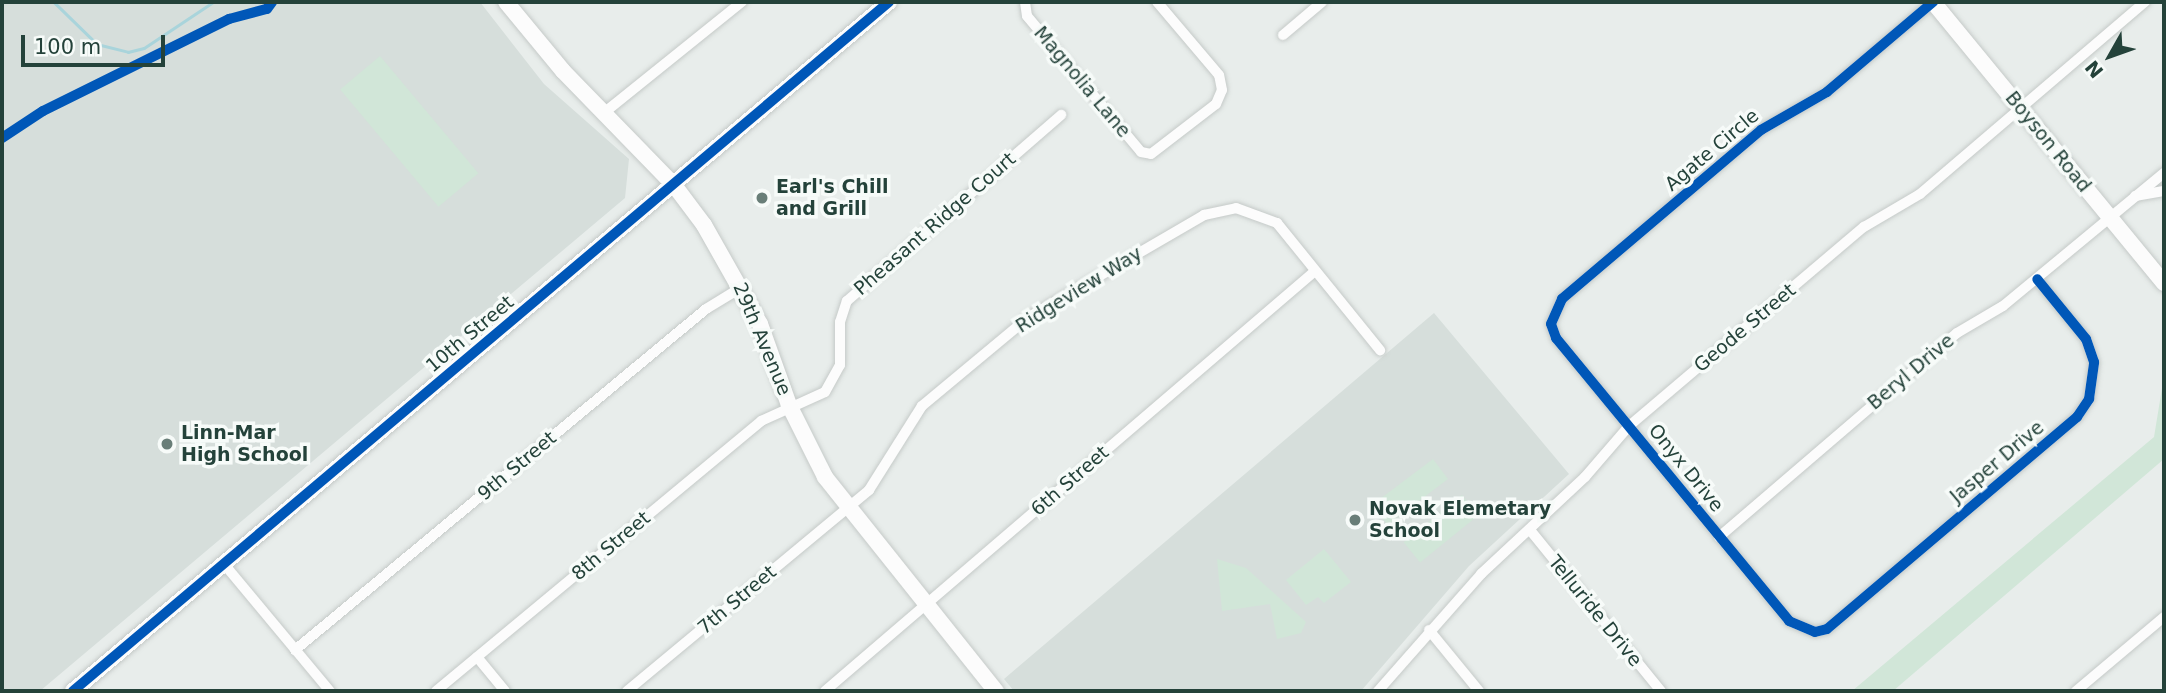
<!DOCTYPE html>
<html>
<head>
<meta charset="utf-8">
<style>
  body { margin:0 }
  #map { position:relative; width:2166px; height:693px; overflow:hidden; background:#e8edeb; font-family:"DejaVu Sans",sans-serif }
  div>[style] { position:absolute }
  .built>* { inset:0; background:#d6dedb }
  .green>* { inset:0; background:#d1e6d8; transform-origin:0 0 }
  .stream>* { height:2.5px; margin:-1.25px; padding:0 1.25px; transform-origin:1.25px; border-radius:1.25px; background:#a9d4db }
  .roads { filter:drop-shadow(0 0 2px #c5cac8) drop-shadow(0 0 2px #c5cac8) }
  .street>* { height:10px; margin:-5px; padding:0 5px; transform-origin:5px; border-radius:5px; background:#fcfcfc }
  .secondary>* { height:16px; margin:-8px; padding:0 8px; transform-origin:8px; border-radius:8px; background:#fcfcfc }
  .cycleway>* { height:10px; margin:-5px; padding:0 5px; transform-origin:5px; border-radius:5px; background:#0057b8 }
  .dots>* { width:19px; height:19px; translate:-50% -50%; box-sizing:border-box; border:4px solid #f7fbf9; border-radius:50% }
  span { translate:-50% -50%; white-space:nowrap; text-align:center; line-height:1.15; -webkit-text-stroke:7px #f7fbf9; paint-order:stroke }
  .street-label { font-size:19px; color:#24423a }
  .poi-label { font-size:19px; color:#24423a; font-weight:700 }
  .left { translate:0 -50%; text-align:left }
  .frame { position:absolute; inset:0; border:4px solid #24423a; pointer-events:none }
  .north { position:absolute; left:2075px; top:21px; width:70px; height:70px; -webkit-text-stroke:5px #f7fbf9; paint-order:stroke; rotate:230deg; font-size:19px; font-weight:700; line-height:28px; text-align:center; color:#24423a }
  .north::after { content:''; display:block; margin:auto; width:24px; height:32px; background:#24423a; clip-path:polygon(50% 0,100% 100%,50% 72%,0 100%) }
  .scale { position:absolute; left:21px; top:35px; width:144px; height:32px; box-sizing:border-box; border:4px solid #24423a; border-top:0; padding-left:9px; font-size:21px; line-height:24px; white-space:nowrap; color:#24423a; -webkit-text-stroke:5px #f7fbf9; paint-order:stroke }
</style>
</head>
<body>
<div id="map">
  <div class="built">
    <div style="clip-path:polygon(2px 2px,480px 2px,544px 84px,629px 159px,625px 198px,40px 691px,2px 691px)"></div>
    <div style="clip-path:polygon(1434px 313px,1569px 474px,1469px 566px,1361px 691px,1014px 691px,1004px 679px)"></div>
  </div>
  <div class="green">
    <div style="left:380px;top:56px;width:153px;height:52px;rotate:50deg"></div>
    <div style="clip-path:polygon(2164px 376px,2164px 459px,1893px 691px,1852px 691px,2154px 437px)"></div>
    <div style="left:1433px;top:459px;width:25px;height:76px;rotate:53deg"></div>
    <div style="left:1462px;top:495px;width:26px;height:75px;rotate:51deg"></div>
    <div style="clip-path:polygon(1324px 549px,1351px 582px,1324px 603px,1318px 597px,1306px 605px,1286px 580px)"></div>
    <div style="clip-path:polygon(1217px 559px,1246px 568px,1306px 622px,1301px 633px,1277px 639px,1270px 604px,1222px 611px)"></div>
  </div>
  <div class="stream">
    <div style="left:54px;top:2px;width:60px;rotate:44.3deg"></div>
    <div style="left:97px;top:44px;width:32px;rotate:14deg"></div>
    <div style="left:128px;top:52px;width:16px;rotate:-14deg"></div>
    <div style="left:144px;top:48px;width:83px;rotate:-33.7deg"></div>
  </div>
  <div class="roads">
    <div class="street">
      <div style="left:1025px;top:2px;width:14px;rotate:82deg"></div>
      <div style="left:1027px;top:16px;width:177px;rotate:50deg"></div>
      <div style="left:1141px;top:152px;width:10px;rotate:11deg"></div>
      <div style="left:1151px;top:154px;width:82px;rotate:-37.6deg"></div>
      <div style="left:1216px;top:104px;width:15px;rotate:-67deg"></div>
      <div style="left:1222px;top:90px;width:15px;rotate:-101deg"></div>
      <div style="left:1219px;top:75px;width:96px;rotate:-130.3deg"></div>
      <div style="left:1933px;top:2px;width:139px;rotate:139.7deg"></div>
      <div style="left:1827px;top:92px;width:76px;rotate:150.1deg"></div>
      <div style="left:1761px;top:130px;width:261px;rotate:139.7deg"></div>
      <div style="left:1562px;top:299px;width:27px;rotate:114deg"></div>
      <div style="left:1551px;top:324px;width:15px;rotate:70deg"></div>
      <div style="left:1556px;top:338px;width:367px;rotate:50.5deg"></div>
      <div style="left:1789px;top:621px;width:28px;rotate:23deg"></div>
      <div style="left:1815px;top:632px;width:12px;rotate:-14deg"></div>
      <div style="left:1827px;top:629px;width:328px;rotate:-40.3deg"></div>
      <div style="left:2077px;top:417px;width:22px;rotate:-56deg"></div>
      <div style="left:2089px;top:399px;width:37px;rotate:-82deg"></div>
      <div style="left:2094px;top:362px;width:24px;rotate:-109deg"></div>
      <div style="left:2086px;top:339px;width:77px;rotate:-129.2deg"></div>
      <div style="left:1283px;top:35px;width:51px;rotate:-40.2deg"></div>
      <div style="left:605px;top:112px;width:176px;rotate:-38.8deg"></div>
      <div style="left:2135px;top:196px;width:29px;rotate:-10deg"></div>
      <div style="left:1530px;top:530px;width:208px;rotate:50.9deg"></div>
      <div style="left:1719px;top:537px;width:313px;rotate:-40.6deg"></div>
      <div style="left:1957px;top:333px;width:53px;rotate:-30.4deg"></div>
      <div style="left:2003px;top:306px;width:209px;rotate:-39.6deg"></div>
      <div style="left:224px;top:564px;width:165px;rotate:50.2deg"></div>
      <div style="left:1429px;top:630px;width:79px;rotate:50.7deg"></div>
      <div style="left:295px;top:650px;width:534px;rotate:-39.68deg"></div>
      <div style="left:706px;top:309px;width:42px;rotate:-31.4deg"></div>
      <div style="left:477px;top:657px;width:44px;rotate:50.5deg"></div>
      <div style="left:436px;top:691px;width:423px;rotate:-39.7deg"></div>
      <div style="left:761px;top:421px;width:70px;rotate:-24.4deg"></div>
      <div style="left:825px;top:392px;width:31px;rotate:-61deg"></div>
      <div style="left:840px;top:365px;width:43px;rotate:-90deg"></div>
      <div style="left:840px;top:322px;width:22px;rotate:-72deg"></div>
      <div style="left:847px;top:301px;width:284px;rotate:-41deg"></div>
      <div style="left:627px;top:691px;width:315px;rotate:-39.7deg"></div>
      <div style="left:869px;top:490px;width:99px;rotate:-57.8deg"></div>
      <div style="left:922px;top:406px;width:139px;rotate:-39.8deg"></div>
      <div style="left:1029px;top:317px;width:203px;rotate:-30.2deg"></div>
      <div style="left:1204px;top:215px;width:33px;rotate:-12deg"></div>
      <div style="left:1236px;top:208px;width:44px;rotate:20.1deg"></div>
      <div style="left:1277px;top:223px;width:164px;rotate:51deg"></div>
      <div style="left:825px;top:691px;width:645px;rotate:-40.6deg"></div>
      <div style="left:1378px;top:691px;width:156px;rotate:-48.6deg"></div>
      <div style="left:1481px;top:574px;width:142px;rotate:-43deg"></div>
      <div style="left:1585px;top:477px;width:67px;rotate:-49.2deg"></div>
      <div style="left:1629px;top:426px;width:308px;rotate:-40.3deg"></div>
      <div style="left:1864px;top:227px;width:65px;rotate:-30.5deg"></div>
      <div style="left:1920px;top:194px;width:296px;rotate:-40.5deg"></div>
      <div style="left:2076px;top:691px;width:115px;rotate:-40.1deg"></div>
    </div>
    <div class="secondary">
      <div style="left:506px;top:2px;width:89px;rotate:50.4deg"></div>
      <div style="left:563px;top:71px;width:159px;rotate:45.8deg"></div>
      <div style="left:674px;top:185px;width:50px;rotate:53.1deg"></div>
      <div style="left:704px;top:225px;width:114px;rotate:60.5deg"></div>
      <div style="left:760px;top:324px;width:86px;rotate:70.3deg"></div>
      <div style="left:789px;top:405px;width:80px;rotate:63.4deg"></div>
      <div style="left:825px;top:477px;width:274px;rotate:51.4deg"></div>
      <div style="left:1933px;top:2px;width:364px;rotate:50.6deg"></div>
      <div style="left:73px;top:691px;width:1068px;rotate:-40.18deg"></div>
    </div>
  </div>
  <div class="cycleway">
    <div style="left:1933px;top:2px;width:139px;rotate:139.7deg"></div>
    <div style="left:1827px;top:92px;width:76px;rotate:150.1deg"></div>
    <div style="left:1761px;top:130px;width:261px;rotate:139.7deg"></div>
    <div style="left:1562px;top:299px;width:27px;rotate:114deg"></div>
    <div style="left:1551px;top:324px;width:15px;rotate:70deg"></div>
    <div style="left:1556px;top:338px;width:367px;rotate:50.5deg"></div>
    <div style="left:1789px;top:621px;width:28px;rotate:23deg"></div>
    <div style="left:1815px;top:632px;width:12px;rotate:-14deg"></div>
    <div style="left:1827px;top:629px;width:328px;rotate:-40.3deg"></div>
    <div style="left:2077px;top:417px;width:22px;rotate:-56deg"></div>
    <div style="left:2089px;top:399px;width:37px;rotate:-82deg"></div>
    <div style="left:2094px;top:362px;width:24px;rotate:-109deg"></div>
    <div style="left:2086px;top:339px;width:77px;rotate:-129.2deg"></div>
    <div style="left:2px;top:138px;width:49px;rotate:-33.4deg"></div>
    <div style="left:43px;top:111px;width:208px;rotate:-26.3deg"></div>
    <div style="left:229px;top:19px;width:39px;rotate:-15deg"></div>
    <div style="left:267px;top:9px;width:9px;rotate:-54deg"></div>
    <div style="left:73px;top:691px;width:1068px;rotate:-40.18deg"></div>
  </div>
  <div class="dots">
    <div style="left:762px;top:198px;background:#697e78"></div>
    <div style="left:167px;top:444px;background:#697e78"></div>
    <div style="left:1355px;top:520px;background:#697e78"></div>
  </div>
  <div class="street-label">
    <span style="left:1082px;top:82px;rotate:50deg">Magnolia Lane</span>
    <span style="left:2048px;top:142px;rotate:51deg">Boyson Road</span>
    <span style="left:1712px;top:150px;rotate:-40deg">Agate Circle</span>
    <span style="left:935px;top:224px;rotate:-41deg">Pheasant Ridge Court</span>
    <span style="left:1079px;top:290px;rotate:-32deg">Ridgeview Way</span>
    <span style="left:1745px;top:328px;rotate:-40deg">Geode Street</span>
    <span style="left:470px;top:334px;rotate:-40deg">10th Street</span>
    <span style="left:762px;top:339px;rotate:67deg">29th Avenue</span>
    <span style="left:1911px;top:372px;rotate:-40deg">Beryl Drive</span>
    <span style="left:1997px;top:462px;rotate:-40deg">Jasper Drive</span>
    <span style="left:517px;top:466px;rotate:-40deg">9th Street</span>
    <span style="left:1686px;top:468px;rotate:51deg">Onyx Drive</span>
    <span style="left:1070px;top:481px;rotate:-41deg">6th Street</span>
    <span style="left:611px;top:546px;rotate:-40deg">8th Street</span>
    <span style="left:737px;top:600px;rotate:-40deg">7th Street</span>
    <span style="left:1595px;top:611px;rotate:51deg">Telluride Drive</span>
  </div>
  <div class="poi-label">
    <span class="left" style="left:776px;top:198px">Earl's Chill<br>and Grill</span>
    <span class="left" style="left:181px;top:444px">Linn-Mar<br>High School</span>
    <span class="left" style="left:1369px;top:520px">Novak Elemetary<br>School</span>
  </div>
  <div class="frame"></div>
  <div class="north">N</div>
  <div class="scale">100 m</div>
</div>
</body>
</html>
